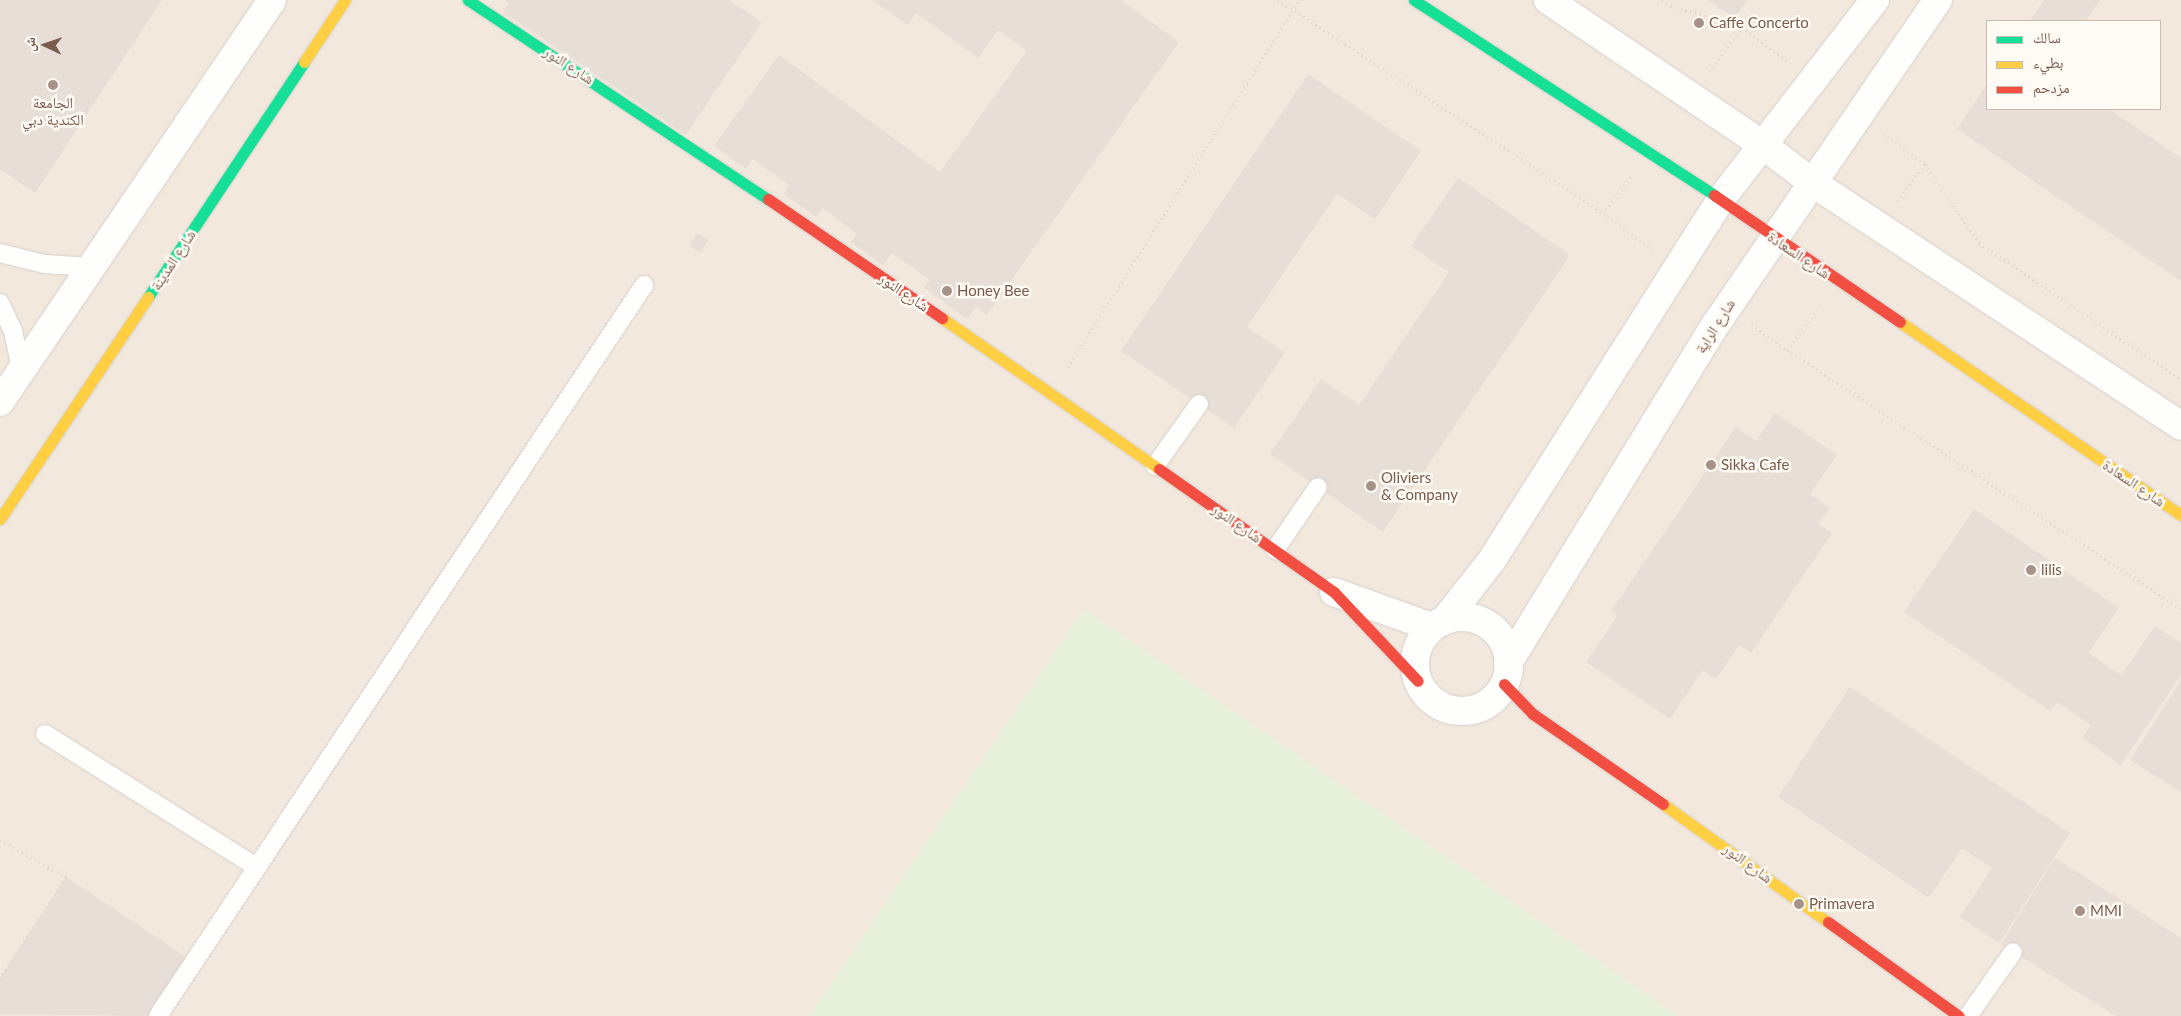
<!DOCTYPE html>
<html>
<head>
<meta charset="utf-8">
<style>
  body { margin:0 }
  #map { position:relative; width:2181px; height:1016px; overflow:hidden; background:#f9f5f0; font-family:Lato,"Noto Naskh Arabic",sans-serif }
  div>[style] { position:absolute }
  .residential>* { inset:0; background:#f2e8de }
  .green>* { inset:0; background:#e7f0db }
  .building>* { inset:0; background:#e6ded7; transform-origin:0 0 }
  .path>* { height:3px; margin-top:-1.5px; transform-origin:0; background:repeating-linear-gradient(90deg,#dcd5d0 0 1px,transparent 0 5px) }
  .roads { filter:drop-shadow(0 0 1px #d7d1cb) drop-shadow(0 0 1px #d7d1cb) }
  .lane>* { height:18px; margin:-9px; padding:0 9px; transform-origin:9px; border-radius:9px; background:#fefefd }
  .street>* { height:28px; margin:-14px; padding:0 14px; transform-origin:14px; border-radius:14px; background:#fefefd }
  .street>.ring { margin:-14px; padding:0; box-sizing:content-box; background:none; border:28px solid #fefefd; border-radius:50% }
  .fast>* { height:11px; margin:-5.5px; padding:0 5.5px; transform-origin:5.5px; border-radius:5.5px; background:#16e098 }
  .slow>* { height:11px; margin:-5.5px; padding:0 5.5px; transform-origin:5.5px; border-radius:5.5px; background:#ffcf43 }
  .jam>* { height:11px; margin:-5.5px; padding:0 5.5px; transform-origin:5.5px; border-radius:5.5px; background:#f24e42 }
  .dots>* { width:14px; height:14px; translate:-50% -50%; box-sizing:border-box; border:2px solid #fffaf3; border-radius:50% }
  span { translate:-50% -50%; white-space:nowrap; text-align:center; line-height:1.15; -webkit-text-stroke:5px #fffaf3; paint-order:stroke }
  .poi-label { font-size:15px; color:#7a5c4d }
  .left { translate:0 -50%; text-align:left }
  .street-label { font-size:15px; color:#7a5c4d }
  .legend { position:absolute; left:1986px; top:20px; width:175px; height:90px; box-sizing:border-box; background:#fffaf3; border:1px solid #cabbb1; margin:0; padding:6px 9px; list-style:none; font-size:15px; color:#7a5c4d }
  .legend li { display:flex; align-items:center; gap:10px; height:25px }
  .legend b { width:25px; border:1px solid #cabbb1 }
  .north { position:absolute; left:20px; top:20px; width:50px; height:50px; -webkit-text-stroke:4px #fffaf3; paint-order:stroke; rotate:273deg; font-size:14px; font-weight:700; line-height:20px; text-align:center; color:#7a5c4d }
  .north::after { content:''; display:block; margin:auto; width:18px; height:22px; background:#7a5c4d; clip-path:polygon(50% 0,100% 100%,50% 72%,0 100%) }
</style>
</head>
<body>
<div id="map">
  <div class="residential">
    <div style="clip-path:polygon(evenodd,0 0,2181px 0,2181px 1016px,0 1016px,0 0,1987px 21px,2160px 21px,2160px 109px,1987px 109px,1987px 21px)"></div>
  </div>
  <div class="green">
    <div style="clip-path:polygon(1084px 609px,1679px 1016px,809px 1016px)"></div>
  </div>
  <div class="building">
    <div style="clip-path:polygon(0 0,162px 0,35px 193px,0 169px)"></div>
    <div style="clip-path:polygon(504px 0,729px 0,762px 22px,686px 135px,503px 12px,509px 3px)"></div>
    <div style="clip-path:polygon(872px 0,1121px 0,1179px 42px,987px 315px,976px 307px,967px 319px,924px 288px,930px 280px,892px 253px,883px 265px,851px 242px,857px 234px,822px 208px,816px 217px,784px 194px,789px 185px,753px 159px,746px 169px,714px 146px,779px 55px,940px 172px,1027px 51px,998px 30px,978px 58px,916px 13px,908px 25px)"></div>
    <div style="clip-path:polygon(1707px 0,1747px 0,1735px 18px)"></div>
    <div style="clip-path:polygon(2044px 0,2100px 0,2086px 21px,2029px 21px)"></div>
    <div style="clip-path:polygon(1308px 74px,1421px 151px,1375px 219px,1337px 194px,1247px 327px,1285px 353px,1234px 428px,1121px 351px)"></div>
    <div style="clip-path:polygon(1987px 84px,1987px 109px,2109px 109px,2181px 158px,2181px 281px,1957px 129px)"></div>
    <div style="clip-path:polygon(1458px 178px,1570px 255px,1383px 532px,1270px 454px,1321px 379px,1359px 405px,1449px 272px,1411px 246px)"></div>
    <div style="left:697px;top:233px;width:13px;height:15px;rotate:29deg"></div>
    <div style="clip-path:polygon(1775px 413px,1837px 455px,1810px 494px,1830px 508px,1818px 524px,1832px 533px,1751px 653px,1739px 645px,1716px 679px,1703px 670px,1670px 719px,1586px 662px,1617px 616px,1611px 611px,1736px 427px,1756px 441px)"></div>
    <div style="clip-path:polygon(1974px 509px,2119px 608px,2088px 653px,2121px 675px,2155px 626px,2181px 643px,2181px 675px,2121px 765px,2082px 738px,2091px 725px,2057px 702px,2050px 711px,1904px 612px)"></div>
    <div style="clip-path:polygon(2181px 680px,2181px 792px,2130px 760px)"></div>
    <div style="clip-path:polygon(1850px 687px,2070px 833px,1999px 943px,1960px 917px,1992px 868px,1962px 848px,1929px 898px,1778px 797px)"></div>
    <div style="clip-path:polygon(2055px 858px,2181px 938px,2181px 1016px,2116px 1016px,2001px 944px)"></div>
    <div style="clip-path:polygon(66px 877px,189px 959px,154px 1016px,0 1014px,0 978px)"></div>
  </div>
  <div class="path">
    <div style="left:1278px;top:0;width:389px;rotate:33.2deg"></div>
    <div style="left:1662px;top:0;width:11px;rotate:34deg"></div>
    <div style="left:1671px;top:6px;width:74px;rotate:16.5deg"></div>
    <div style="left:1709px;top:71px;width:55px;rotate:-53.1deg"></div>
    <div style="left:1742px;top:27px;width:59px;rotate:36.7deg"></div>
    <div style="left:1884px;top:133px;width:51px;rotate:37.1deg"></div>
    <div style="left:1925px;top:164px;width:47px;rotate:126.4deg"></div>
    <div style="left:1925px;top:164px;width:96px;rotate:55.6deg"></div>
    <div style="left:1979px;top:243px;width:244px;rotate:34deg"></div>
    <div style="left:1631px;top:177px;width:45px;rotate:126.9deg"></div>
    <div style="left:1604px;top:213px;width:61px;rotate:37.1deg"></div>
    <div style="left:1752px;top:324px;width:44px;rotate:36.6deg"></div>
    <div style="left:1787px;top:350px;width:56px;rotate:-53.7deg"></div>
    <div style="left:1787px;top:350px;width:472px;rotate:33.3deg"></div>
    <div style="left:1068px;top:367px;width:434px;rotate:-57.8deg"></div>
    <div style="left:0;top:840px;width:76px;rotate:29.3deg"></div>
    <div style="left:66px;top:877px;width:121px;rotate:123.2deg"></div>
  </div>
  <div class="roads">
    <div class="lane">
      <div style="left:0;top:253px;width:45px;rotate:14deg"></div>
      <div style="left:44px;top:264px;width:47px;rotate:3.7deg"></div>
      <div style="left:0;top:303px;width:31px;rotate:65deg"></div>
      <div style="left:13px;top:331px;width:40px;rotate:78deg"></div>
      <div style="left:1155px;top:466px;width:76px;rotate:-54.6deg"></div>
      <div style="left:1275px;top:550px;width:76px;rotate:-55.7deg"></div>
      <div style="left:45px;top:734px;width:249px;rotate:32.2deg"></div>
      <div style="left:158px;top:1016px;width:878px;rotate:-56.38deg"></div>
      <div style="left:1968px;top:1016px;width:78px;rotate:-54.9deg"></div>
    </div>
    <div class="street">
      <div style="left:1548px;top:0;width:259px;rotate:34deg"></div>
      <div style="left:1763px;top:145px;width:63px;rotate:37.2deg"></div>
      <div style="left:1813px;top:183px;width:441px;rotate:33.4deg"></div>
      <div style="left:0;top:402px;width:485px;rotate:-55.9deg"></div>
      <div style="left:1334px;top:592px;width:104px;rotate:19.7deg"></div>
      <div class="ring" style="left:1415px;top:617px;width:66px;height:66px"></div>
      <div style="left:1445px;top:620px;width:76px;rotate:-51.9deg"></div>
      <div style="left:1492px;top:560px;width:428px;rotate:-57.6deg"></div>
      <div style="left:1721px;top:199px;width:252px;rotate:-52.3deg"></div>
      <div style="left:1508px;top:663px;width:398px;rotate:-58.5deg"></div>
      <div style="left:1716px;top:324px;width:393px;rotate:-55.6deg"></div>
    </div>
    <div class="fast">
      <div style="left:468px;top:0;width:360px;rotate:33.6deg"></div>
      <div style="left:1414px;top:0;width:358px;rotate:33deg"></div>
      <div style="left:148px;top:297px;width:282px;rotate:-56.4deg"></div>
    </div>
    <div class="slow">
      <div style="left:304px;top:62px;width:74px;rotate:-56.5deg"></div>
      <div style="left:942px;top:318px;width:264px;rotate:34.8deg"></div>
      <div style="left:1900px;top:322px;width:341px;rotate:34.5deg"></div>
      <div style="left:0;top:519px;width:267px;rotate:-56.3deg"></div>
      <div style="left:1663px;top:804px;width:203px;rotate:35.6deg"></div>
    </div>
    <div class="jam">
      <div style="left:1714px;top:195px;width:225px;rotate:34.3deg"></div>
      <div style="left:768px;top:199px;width:211px;rotate:34.4deg"></div>
      <div style="left:1159px;top:469px;width:214px;rotate:35.1deg"></div>
      <div style="left:1334px;top:592px;width:122px;rotate:46.7deg"></div>
      <div style="left:1504px;top:684px;width:42px;rotate:46deg"></div>
      <div style="left:1533px;top:714px;width:158px;rotate:34.7deg"></div>
      <div style="left:1828px;top:922px;width:161px;rotate:35.7deg"></div>
    </div>
  </div>
  <div class="dots">
    <div style="left:1699px;top:23px;background:#a69286"></div>
    <div style="left:53px;top:85px;background:#a69286"></div>
    <div style="left:947px;top:291px;background:#a69286"></div>
    <div style="left:1711px;top:465px;background:#a69286"></div>
    <div style="left:1371px;top:486px;background:#a69286"></div>
    <div style="left:2031px;top:570px;background:#a69286"></div>
    <div style="left:1799px;top:904px;background:#a69286"></div>
    <div style="left:2080px;top:911px;background:#a69286"></div>
  </div>
  <div class="poi-label">
    <span class="left" style="left:1709px;top:23px">Caffe Concerto</span>
    <span style="left:53px;top:111px">الجامعة<br>الكندية دبي</span>
    <span class="left" style="left:957px;top:291px">Honey Bee</span>
    <span class="left" style="left:1721px;top:465px">Sikka Cafe</span>
    <span class="left" style="left:1381px;top:486px">Oliviers<br>&amp; Company</span>
    <span class="left" style="left:2041px;top:570px">lilis</span>
    <span class="left" style="left:1809px;top:904px">Primavera</span>
    <span class="left" style="left:2090px;top:911px">MMI</span>
  </div>
  <div class="street-label">
    <span style="left:569px;top:65px;rotate:33deg">شارع النور</span>
    <span style="left:1799px;top:255px;rotate:34deg">شارع السعادة</span>
    <span style="left:173px;top:260px;rotate:-57deg">شارع المدينة</span>
    <span style="left:904px;top:292px;rotate:34deg">شارع النور</span>
    <span style="left:1715px;top:326px;rotate:-58deg">شارع الراية</span>
    <span style="left:2134px;top:483px;rotate:34deg">شارع السعادة</span>
    <span style="left:1237px;top:523px;rotate:35deg">شارع النور</span>
    <span style="left:1748px;top:863px;rotate:36deg">شارع النور</span>
  </div>
  <ul class="legend">
  <li><b style="height:6px;background:#16e098"></b>سالك</li>
  <li><b style="height:6px;background:#ffcf43"></b>بطيء</li>
  <li><b style="height:6px;background:#f24e42"></b>مزدحم</li>
  </ul>
  <div class="north">ش</div>
</div>
</body>
</html>
